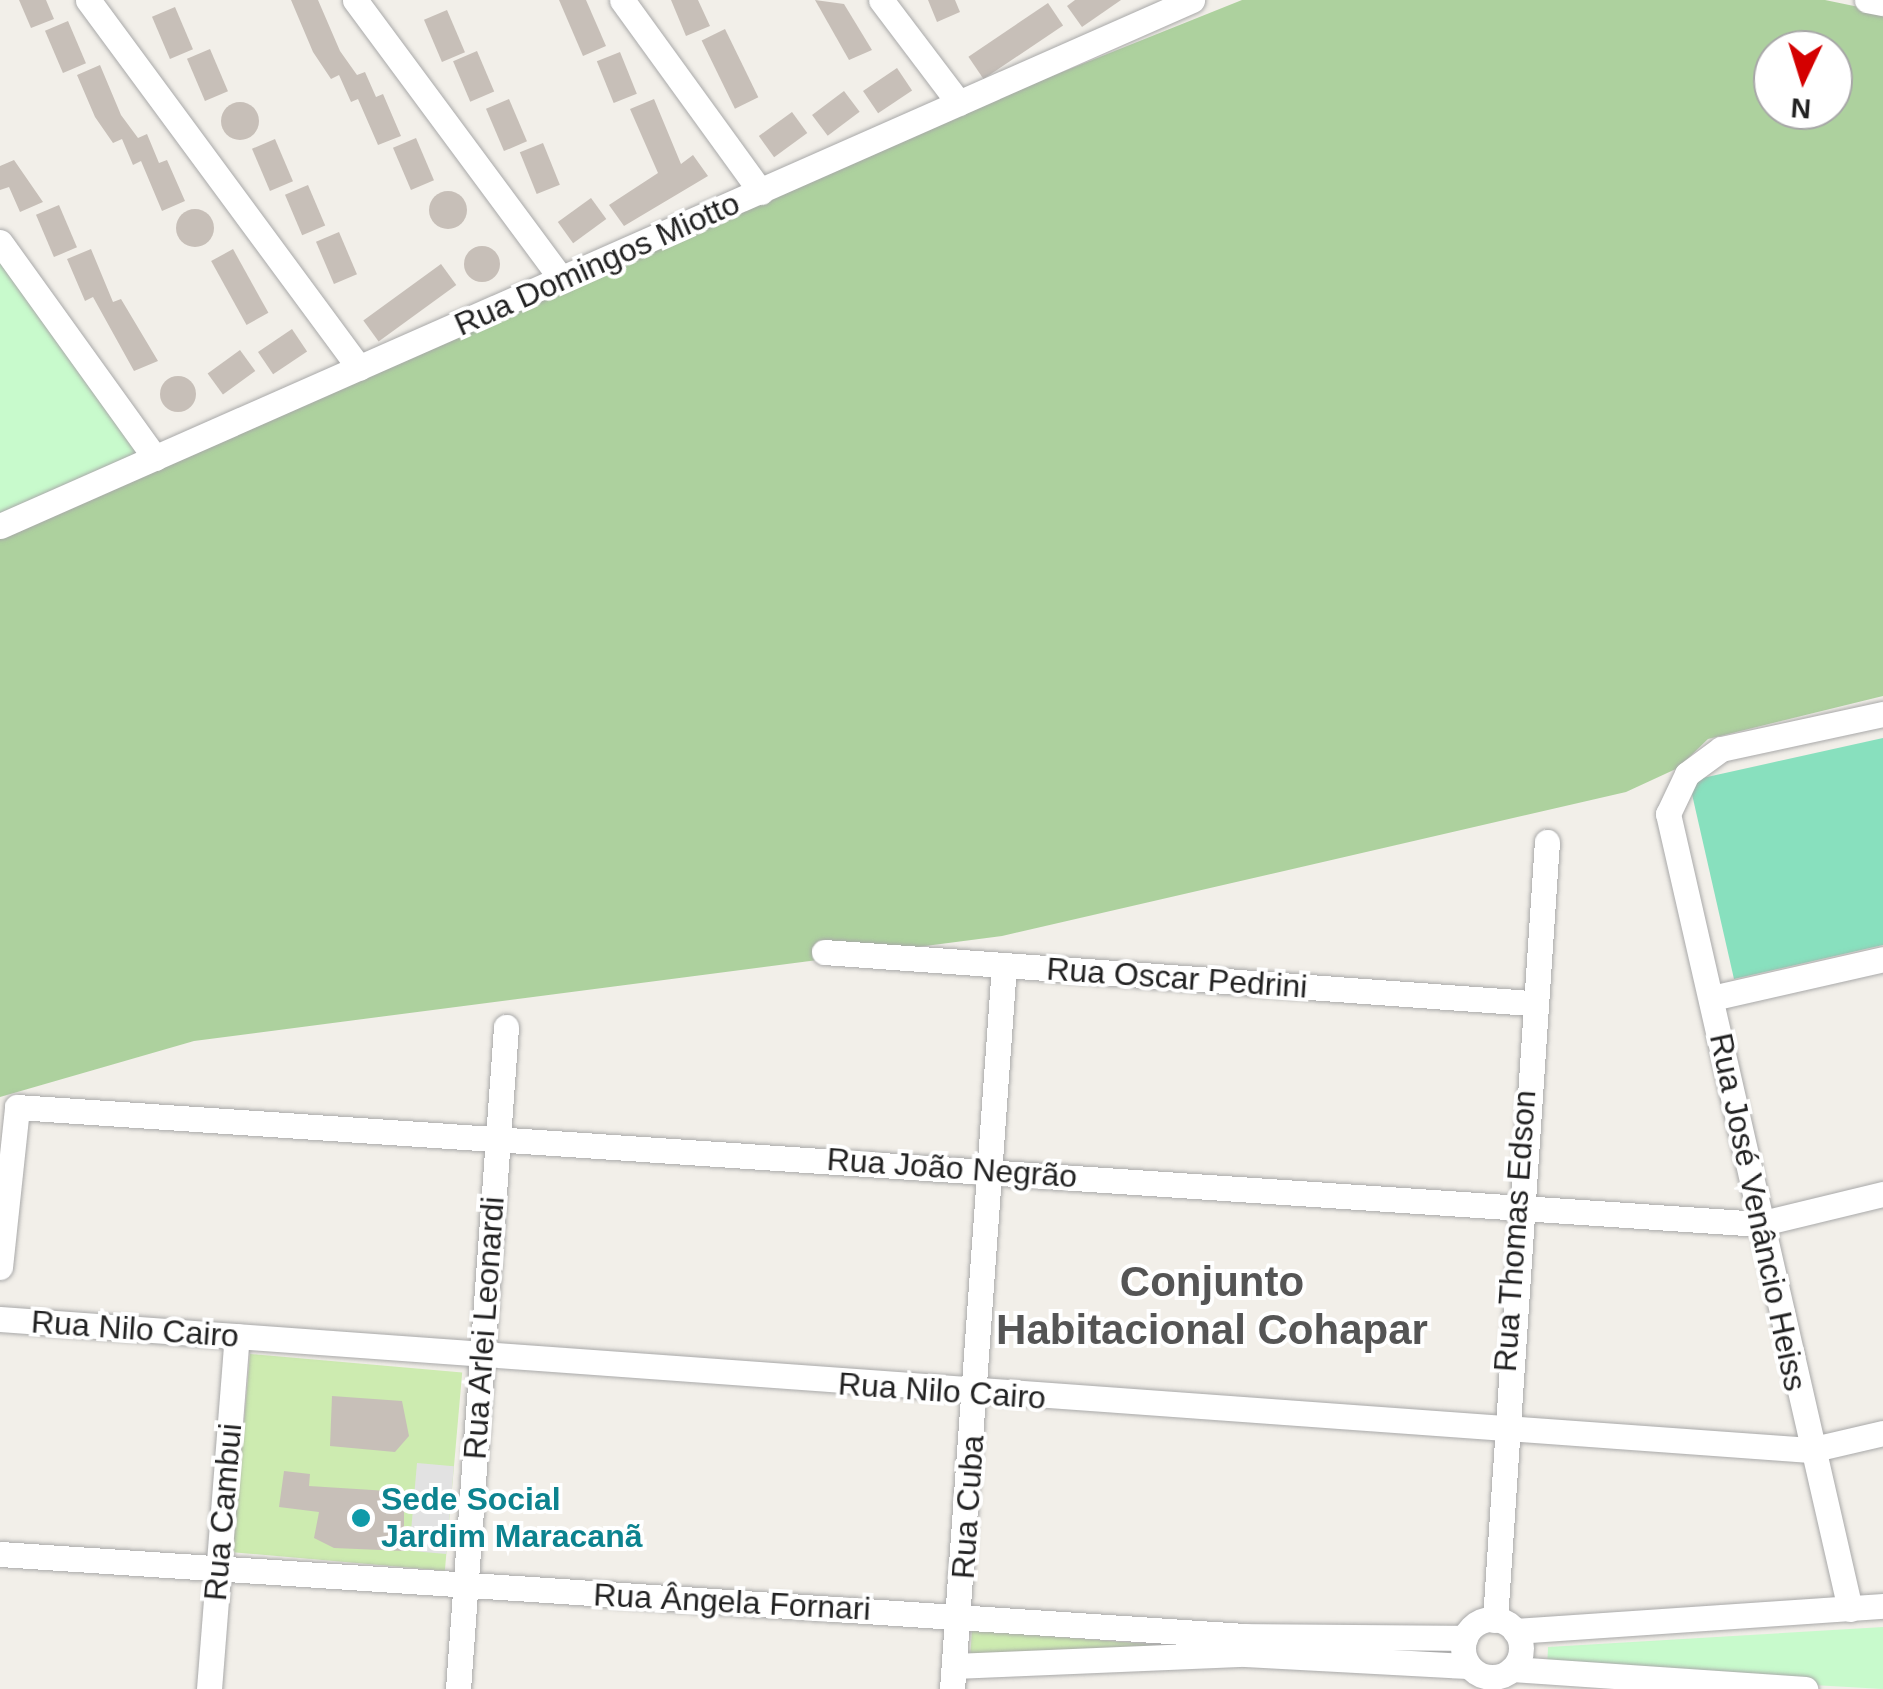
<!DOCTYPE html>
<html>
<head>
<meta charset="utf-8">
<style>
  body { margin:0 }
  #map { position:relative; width:1883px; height:1689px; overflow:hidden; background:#f2efe9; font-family:Helvetica,sans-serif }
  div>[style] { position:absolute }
  .grass>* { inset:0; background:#cdebb0; transform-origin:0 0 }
  .forest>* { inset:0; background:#add19e }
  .park>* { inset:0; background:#c8facc }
  .pitch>* { inset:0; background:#88e0be }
  .parking>* { inset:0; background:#e2e2e2; transform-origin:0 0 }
  .building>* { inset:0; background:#c7bfb8; transform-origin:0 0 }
  .round { border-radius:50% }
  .roads { filter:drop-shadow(0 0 2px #a9a9a9) drop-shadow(0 0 2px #a9a9a9) }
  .minor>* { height:25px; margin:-12.5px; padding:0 12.5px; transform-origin:12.5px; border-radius:12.5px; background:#fff }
  .minor>.ring { margin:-12.5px; padding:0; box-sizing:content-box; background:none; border:25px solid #fff; border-radius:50% }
  .dots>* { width:28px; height:28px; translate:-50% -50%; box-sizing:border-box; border:5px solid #fff; border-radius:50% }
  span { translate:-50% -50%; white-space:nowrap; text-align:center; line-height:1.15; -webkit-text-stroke:8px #fff; paint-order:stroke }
  .street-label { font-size:32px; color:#222 }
  .culture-label { font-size:32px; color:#0d838f; font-weight:700 }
  .left { translate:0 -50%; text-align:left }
  .district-label { font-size:42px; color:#555; font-weight:700 }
  .north { position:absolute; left:1753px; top:30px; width:100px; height:100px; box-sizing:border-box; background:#fff; border:2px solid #a7a7a7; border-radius:50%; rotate:184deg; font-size:28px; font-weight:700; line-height:40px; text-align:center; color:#222 }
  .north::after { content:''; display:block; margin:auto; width:35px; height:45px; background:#d40000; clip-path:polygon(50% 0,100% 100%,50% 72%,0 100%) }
</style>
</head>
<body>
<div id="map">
  <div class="grass">
    <div style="left:250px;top:1354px;width:213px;height:199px;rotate:5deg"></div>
    <div style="clip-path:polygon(972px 1630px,1160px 1645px,970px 1659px)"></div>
  </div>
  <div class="forest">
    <div style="clip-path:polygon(evenodd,1242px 0,1825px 0,1883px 12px,1883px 696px,1708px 739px,1678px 768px,1626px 792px,1002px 936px,194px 1041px,0 1097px,0 528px,762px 192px,1242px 0,1773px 50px,1833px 50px,1833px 110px,1773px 110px,1773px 50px)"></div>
  </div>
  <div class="park">
    <div style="clip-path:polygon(0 253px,146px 457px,0 520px)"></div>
    <div style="clip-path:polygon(1883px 1627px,1883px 1689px,1547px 1670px,1548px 1647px)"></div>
  </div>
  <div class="pitch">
    <div style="clip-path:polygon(1883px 738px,1883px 945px,1734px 979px,1689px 781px)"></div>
  </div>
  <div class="parking">
    <div style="left:417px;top:1463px;width:37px;height:88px;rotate:5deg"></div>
  </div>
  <div class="building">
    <div style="clip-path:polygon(19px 0,46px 0,54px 19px,31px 28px)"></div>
    <div style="clip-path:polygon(291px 0,318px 0,340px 51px,357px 75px,365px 72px,376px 97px,383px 94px,401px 136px,378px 145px,358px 99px,351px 102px,339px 75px,331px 79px,313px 52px)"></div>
    <div style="clip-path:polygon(559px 0,586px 0,606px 46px,583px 56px)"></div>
    <div style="clip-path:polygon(671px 0,698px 0,710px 26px,686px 36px)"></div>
    <div style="clip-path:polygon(815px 0,844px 4px,872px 50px,849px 60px)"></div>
    <div style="clip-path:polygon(928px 0,955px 0,960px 12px,937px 22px)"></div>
    <div style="clip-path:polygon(1075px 0,1121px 0,1082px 27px,1067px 6px)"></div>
    <div style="left:1048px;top:3px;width:27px;height:96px;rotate:56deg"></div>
    <div style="left:175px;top:7px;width:46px;height:25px;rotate:67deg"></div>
    <div style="left:447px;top:10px;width:46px;height:25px;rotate:67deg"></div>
    <div style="left:68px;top:21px;width:46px;height:25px;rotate:67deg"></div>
    <div style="left:725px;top:29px;width:76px;height:26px;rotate:64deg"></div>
    <div style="left:210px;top:49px;width:46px;height:25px;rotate:67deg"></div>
    <div style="left:477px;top:51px;width:44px;height:26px;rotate:67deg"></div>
    <div style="left:620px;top:52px;width:45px;height:25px;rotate:68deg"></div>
    <div style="clip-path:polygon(100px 65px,121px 115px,138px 138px,147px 134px,159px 163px,167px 160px,185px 201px,162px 211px,141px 161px,133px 165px,122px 139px,113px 143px,95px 117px,77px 75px)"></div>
    <div style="left:897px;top:68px;width:27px;height:41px;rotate:56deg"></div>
    <div style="left:844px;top:91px;width:26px;height:40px;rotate:53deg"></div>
    <div style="left:509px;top:99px;width:46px;height:25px;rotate:67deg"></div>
    <div style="clip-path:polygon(654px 99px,681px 164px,693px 155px,708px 176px,624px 226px,609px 205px,658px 173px,630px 109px)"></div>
    <div class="round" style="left:221px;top:102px;width:38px;height:38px"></div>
    <div style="left:792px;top:112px;width:26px;height:41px;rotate:54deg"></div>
    <div style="left:416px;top:138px;width:46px;height:25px;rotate:67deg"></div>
    <div style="left:275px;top:139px;width:46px;height:25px;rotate:67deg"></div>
    <div style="left:543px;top:143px;width:45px;height:25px;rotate:68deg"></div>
    <div style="clip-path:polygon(14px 160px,43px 202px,20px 212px,9px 187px,0 190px,0 166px)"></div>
    <div style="left:308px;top:185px;width:44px;height:25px;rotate:67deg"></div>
    <div class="round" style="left:429px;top:191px;width:38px;height:38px"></div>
    <div style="left:591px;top:198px;width:26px;height:41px;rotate:54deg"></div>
    <div style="left:59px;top:205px;width:46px;height:25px;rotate:67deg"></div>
    <div class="round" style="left:176px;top:209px;width:38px;height:38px"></div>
    <div style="left:339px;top:232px;width:46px;height:25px;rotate:67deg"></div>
    <div class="round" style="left:464px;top:246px;width:36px;height:36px"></div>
    <div style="clip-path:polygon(91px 249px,113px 302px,121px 299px,158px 361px,134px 371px,93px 297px,85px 301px,67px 259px)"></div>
    <div style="left:233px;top:249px;width:73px;height:25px;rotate:61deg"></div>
    <div style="left:441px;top:264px;width:26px;height:96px;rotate:54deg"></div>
    <div style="left:292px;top:329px;width:27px;height:41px;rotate:56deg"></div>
    <div style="left:240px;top:350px;width:26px;height:40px;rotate:54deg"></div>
    <div class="round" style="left:160px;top:376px;width:36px;height:36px"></div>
    <div style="clip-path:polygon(332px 1396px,402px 1401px,409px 1436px,395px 1452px,330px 1446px)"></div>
    <div style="clip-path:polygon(284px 1471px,310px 1474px,309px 1486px,404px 1492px,404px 1551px,334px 1548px,314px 1538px,319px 1512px,279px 1507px)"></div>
  </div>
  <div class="roads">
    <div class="minor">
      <div style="left:88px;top:0;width:457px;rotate:53.6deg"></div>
      <div style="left:355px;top:0;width:348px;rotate:53.5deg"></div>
      <div style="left:622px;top:0;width:237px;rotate:54.1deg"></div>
      <div style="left:881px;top:0;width:129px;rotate:52.9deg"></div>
      <div style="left:1867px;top:0;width:16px;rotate:11deg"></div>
      <div style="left:0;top:242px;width:266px;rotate:54.3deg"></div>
      <div style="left:0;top:526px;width:1303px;rotate:-23.81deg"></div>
      <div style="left:824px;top:952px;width:709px;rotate:4.13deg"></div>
      <div style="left:1712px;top:998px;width:175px;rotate:-12.8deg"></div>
      <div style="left:0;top:1267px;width:161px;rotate:-83.9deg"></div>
      <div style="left:17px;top:1107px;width:1746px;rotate:3.84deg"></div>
      <div style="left:1759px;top:1224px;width:128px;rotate:-13.6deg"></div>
      <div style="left:0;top:1319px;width:1815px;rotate:4.14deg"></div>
      <div style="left:1810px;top:1450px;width:75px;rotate:-13.1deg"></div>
      <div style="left:0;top:1554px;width:1248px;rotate:3.77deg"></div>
      <div style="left:1245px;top:1636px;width:220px;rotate:0.5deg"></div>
      <div style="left:1850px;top:1609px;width:816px;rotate:-102.89deg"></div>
      <div style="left:1668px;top:814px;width:44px;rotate:-64.6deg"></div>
      <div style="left:1687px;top:774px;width:42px;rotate:-36.3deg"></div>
      <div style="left:1721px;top:749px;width:166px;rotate:-12.2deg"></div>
      <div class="ring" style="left:1463px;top:1619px;width:33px;height:33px"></div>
      <div style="left:1495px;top:1620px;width:780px;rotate:-86.18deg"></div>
      <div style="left:1515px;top:1631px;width:369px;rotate:-3.9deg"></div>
      <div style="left:954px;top:1666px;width:291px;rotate:-2.4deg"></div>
      <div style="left:1245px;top:1654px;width:224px;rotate:3.1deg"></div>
      <div style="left:1512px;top:1669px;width:294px;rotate:3.9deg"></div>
      <div style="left:209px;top:1689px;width:354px;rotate:-85.5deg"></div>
      <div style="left:458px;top:1689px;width:664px;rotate:-85.85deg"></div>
      <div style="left:952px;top:1689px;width:726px;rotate:-85.89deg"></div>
    </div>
  </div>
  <div class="dots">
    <div style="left:361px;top:1518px;background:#0f9aa8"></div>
  </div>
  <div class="street-label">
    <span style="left:597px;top:264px;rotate:-24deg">Rua Domingos Miotto</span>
    <span style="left:1177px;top:978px;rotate:4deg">Rua Oscar Pedrini</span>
    <span style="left:952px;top:1168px;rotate:4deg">Rua João Negrão</span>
    <span style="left:1758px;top:1212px;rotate:78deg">Rua José Venâncio Heiss</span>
    <span style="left:1515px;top:1231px;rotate:-86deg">Rua Thomas Edson</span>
    <span style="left:484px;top:1328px;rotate:-86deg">Rua Arlei Leonardi</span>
    <span style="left:135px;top:1329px;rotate:4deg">Rua Nilo Cairo</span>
    <span style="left:942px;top:1391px;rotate:4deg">Rua Nilo Cairo</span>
    <span style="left:968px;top:1507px;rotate:-86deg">Rua Cuba</span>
    <span style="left:223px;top:1512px;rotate:-85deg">Rua Cambui</span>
    <span style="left:732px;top:1602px;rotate:3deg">Rua Ângela Fornari</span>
  </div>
  <div class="culture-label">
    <span class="left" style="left:381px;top:1518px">Sede Social<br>Jardim Maracanã</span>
  </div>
  <div class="district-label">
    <span style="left:1212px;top:1306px">Conjunto<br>Habitacional Cohapar</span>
  </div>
  <div class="north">N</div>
</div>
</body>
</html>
